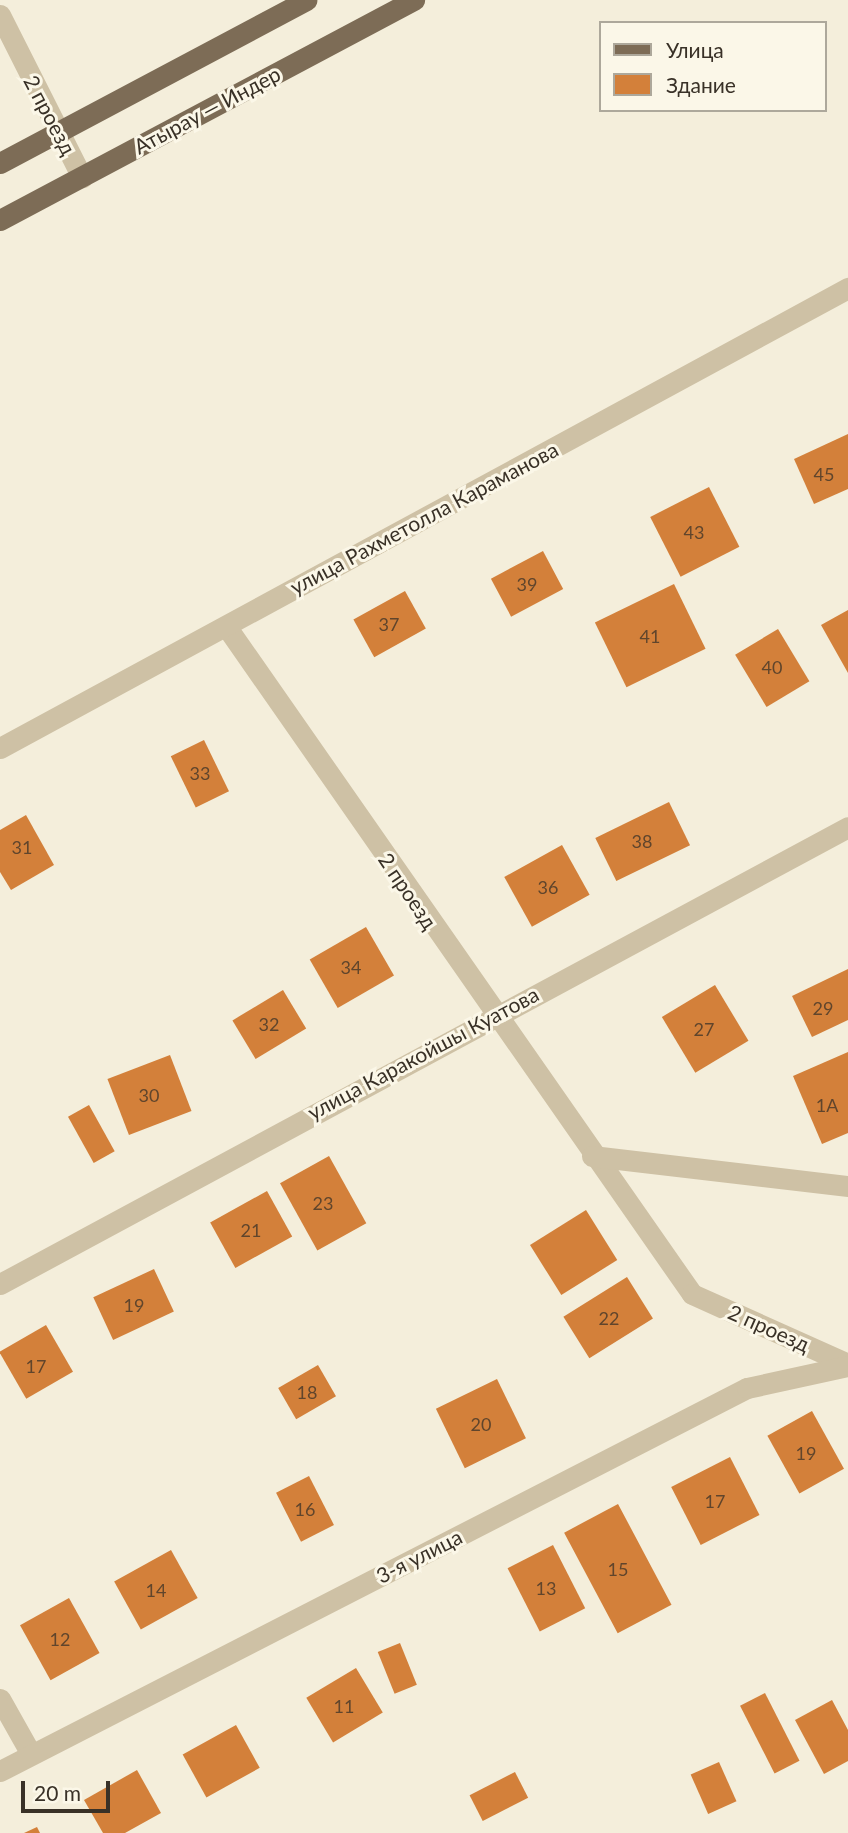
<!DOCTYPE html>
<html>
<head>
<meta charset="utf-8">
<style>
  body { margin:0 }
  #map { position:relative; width:848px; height:1833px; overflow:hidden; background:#f4eedb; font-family:Lato,sans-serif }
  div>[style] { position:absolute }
  .building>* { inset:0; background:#d3803a; transform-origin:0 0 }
  .minor>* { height:21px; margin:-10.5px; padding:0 10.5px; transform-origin:10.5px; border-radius:10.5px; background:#cec1a5 }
  .major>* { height:21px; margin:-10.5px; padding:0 10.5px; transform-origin:10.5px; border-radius:10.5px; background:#7d6c56 }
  span { translate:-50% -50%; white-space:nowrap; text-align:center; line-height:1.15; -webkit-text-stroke:6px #fbf7e8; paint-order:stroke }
  .number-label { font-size:18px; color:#60452c }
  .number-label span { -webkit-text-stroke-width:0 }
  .street-label { font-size:21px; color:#393127 }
  .legend { position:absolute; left:599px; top:21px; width:228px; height:91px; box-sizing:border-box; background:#fbf7e8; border:2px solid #ada89b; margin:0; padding:9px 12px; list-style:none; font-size:21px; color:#393127 }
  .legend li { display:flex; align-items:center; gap:14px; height:35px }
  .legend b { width:35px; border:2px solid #ada89b }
  .scale { position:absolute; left:21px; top:1781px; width:89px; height:32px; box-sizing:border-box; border:4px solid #393127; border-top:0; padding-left:9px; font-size:21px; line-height:24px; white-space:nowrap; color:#393127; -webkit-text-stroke:5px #fbf7e8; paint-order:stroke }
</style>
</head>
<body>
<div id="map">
  <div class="building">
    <div style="clip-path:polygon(848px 434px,848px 489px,814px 504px,794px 459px)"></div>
    <div style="left:709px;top:487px;width:67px;height:66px;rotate:63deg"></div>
    <div style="left:543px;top:551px;width:43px;height:59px;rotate:62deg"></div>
    <div style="left:674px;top:584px;width:72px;height:88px;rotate:64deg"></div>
    <div style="left:405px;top:591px;width:43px;height:59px;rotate:61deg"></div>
    <div style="clip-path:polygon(848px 610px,848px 673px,821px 625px)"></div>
    <div style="left:778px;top:629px;width:61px;height:50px;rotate:59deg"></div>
    <div style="left:204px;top:740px;width:57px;height:37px;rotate:64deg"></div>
    <div style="left:669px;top:802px;width:48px;height:82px;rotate:64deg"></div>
    <div style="clip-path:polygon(26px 815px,54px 865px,11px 890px,0 872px,0 830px)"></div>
    <div style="left:562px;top:845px;width:57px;height:66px;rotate:61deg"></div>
    <div style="left:366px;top:927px;width:56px;height:65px;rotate:60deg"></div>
    <div style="clip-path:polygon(848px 969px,848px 1020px,812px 1037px,792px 996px)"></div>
    <div style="left:715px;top:985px;width:65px;height:62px;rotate:59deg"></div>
    <div style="left:283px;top:990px;width:45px;height:59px;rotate:59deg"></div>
    <div style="clip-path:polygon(848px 1052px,848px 1133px,822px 1144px,793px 1076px)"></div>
    <div style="left:170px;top:1055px;width:60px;height:67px;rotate:69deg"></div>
    <div style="left:89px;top:1105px;width:53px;height:24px;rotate:61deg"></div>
    <div style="left:329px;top:1156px;width:77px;height:56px;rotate:61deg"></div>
    <div style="left:267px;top:1191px;width:52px;height:65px;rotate:61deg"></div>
    <div style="left:586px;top:1210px;width:59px;height:66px;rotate:58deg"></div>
    <div style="left:154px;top:1269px;width:47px;height:67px;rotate:65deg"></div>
    <div style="left:627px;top:1277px;width:49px;height:75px;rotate:58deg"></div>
    <div style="left:46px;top:1325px;width:54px;height:54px;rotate:60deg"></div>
    <div style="left:318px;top:1365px;width:36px;height:46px;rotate:60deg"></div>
    <div style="left:497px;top:1379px;width:66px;height:68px;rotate:64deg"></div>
    <div style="left:812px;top:1411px;width:66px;height:51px;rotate:61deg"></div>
    <div style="left:730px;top:1457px;width:65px;height:66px;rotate:63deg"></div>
    <div style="left:309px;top:1476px;width:55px;height:37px;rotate:63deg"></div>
    <div style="left:618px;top:1504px;width:114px;height:61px;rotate:62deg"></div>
    <div style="left:553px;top:1545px;width:71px;height:51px;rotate:63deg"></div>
    <div style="left:171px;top:1550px;width:55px;height:65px;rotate:61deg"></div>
    <div style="left:69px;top:1598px;width:63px;height:56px;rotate:61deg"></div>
    <div style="left:400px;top:1643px;width:45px;height:24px;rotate:68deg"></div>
    <div style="left:356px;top:1668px;width:52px;height:58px;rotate:59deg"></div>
    <div style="left:765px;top:1693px;width:76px;height:28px;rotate:63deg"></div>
    <div style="clip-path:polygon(832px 1700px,848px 1730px,848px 1761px,824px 1774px,795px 1720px)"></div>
    <div style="left:236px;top:1725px;width:49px;height:61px;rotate:61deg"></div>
    <div style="left:719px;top:1762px;width:43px;height:31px;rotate:66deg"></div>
    <div style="clip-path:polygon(137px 1770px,161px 1813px,125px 1833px,103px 1833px,84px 1800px)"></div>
    <div style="left:515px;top:1772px;width:29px;height:51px;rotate:63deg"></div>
    <div style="clip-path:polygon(37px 1827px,40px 1833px,24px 1833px)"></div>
  </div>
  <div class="minor">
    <div style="left:0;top:15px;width:182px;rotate:63.2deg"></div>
    <div style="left:226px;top:626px;width:814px;rotate:55.1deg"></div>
    <div style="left:692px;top:1294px;width:171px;rotate:24.2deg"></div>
    <div style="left:0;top:748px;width:965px;rotate:-28.48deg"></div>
    <div style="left:592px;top:1156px;width:258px;rotate:6.7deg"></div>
    <div style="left:0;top:1284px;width:963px;rotate:-28.32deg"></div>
    <div style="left:0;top:1699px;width:63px;rotate:60.6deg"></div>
    <div style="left:0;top:1771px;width:839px;rotate:-27.15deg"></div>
    <div style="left:747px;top:1388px;width:103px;rotate:-12.3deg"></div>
  </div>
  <div class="major">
    <div style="left:0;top:163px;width:347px;rotate:-28deg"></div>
    <div style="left:0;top:220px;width:469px;rotate:-28deg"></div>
  </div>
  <div class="number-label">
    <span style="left:824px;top:474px">45</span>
    <span style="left:694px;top:532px">43</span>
    <span style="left:527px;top:584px">39</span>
    <span style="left:389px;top:624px">37</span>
    <span style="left:650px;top:636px">41</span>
    <span style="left:772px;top:667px">40</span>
    <span style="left:200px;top:773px">33</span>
    <span style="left:642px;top:841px">38</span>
    <span style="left:22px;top:847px">31</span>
    <span style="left:548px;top:887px">36</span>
    <span style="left:351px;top:967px">34</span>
    <span style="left:823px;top:1008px">29</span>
    <span style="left:269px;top:1024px">32</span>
    <span style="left:704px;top:1029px">27</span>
    <span style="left:149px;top:1095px">30</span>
    <span style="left:827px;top:1105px">1А</span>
    <span style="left:323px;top:1203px">23</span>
    <span style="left:251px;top:1230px">21</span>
    <span style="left:134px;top:1305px">19</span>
    <span style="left:609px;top:1318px">22</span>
    <span style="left:36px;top:1366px">17</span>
    <span style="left:307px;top:1392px">18</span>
    <span style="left:481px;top:1424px">20</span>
    <span style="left:806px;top:1453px">19</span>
    <span style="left:715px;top:1501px">17</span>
    <span style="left:305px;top:1509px">16</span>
    <span style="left:618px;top:1569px">15</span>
    <span style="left:546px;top:1588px">13</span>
    <span style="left:156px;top:1590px">14</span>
    <span style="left:60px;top:1639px">12</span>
    <span style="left:344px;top:1706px">11</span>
  </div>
  <div class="street-label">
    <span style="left:207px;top:110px;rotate:-28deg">Атырау — Индер</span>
    <span style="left:50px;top:115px;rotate:62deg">2 проезд</span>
    <span style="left:424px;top:518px;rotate:-28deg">улица Рахметолла Караманова</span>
    <span style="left:408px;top:891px;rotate:56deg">2 проезд</span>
    <span style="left:423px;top:1053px;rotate:-28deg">улица Каракойшы Куатова</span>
    <span style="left:769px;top:1328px;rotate:24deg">2 проезд</span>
    <span style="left:419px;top:1556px;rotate:-27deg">3-я улица</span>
  </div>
  <ul class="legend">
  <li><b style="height:9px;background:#7d6c56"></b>Улица</li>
  <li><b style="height:19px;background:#d3803a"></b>Здание</li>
  </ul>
  <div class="scale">20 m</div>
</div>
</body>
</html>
